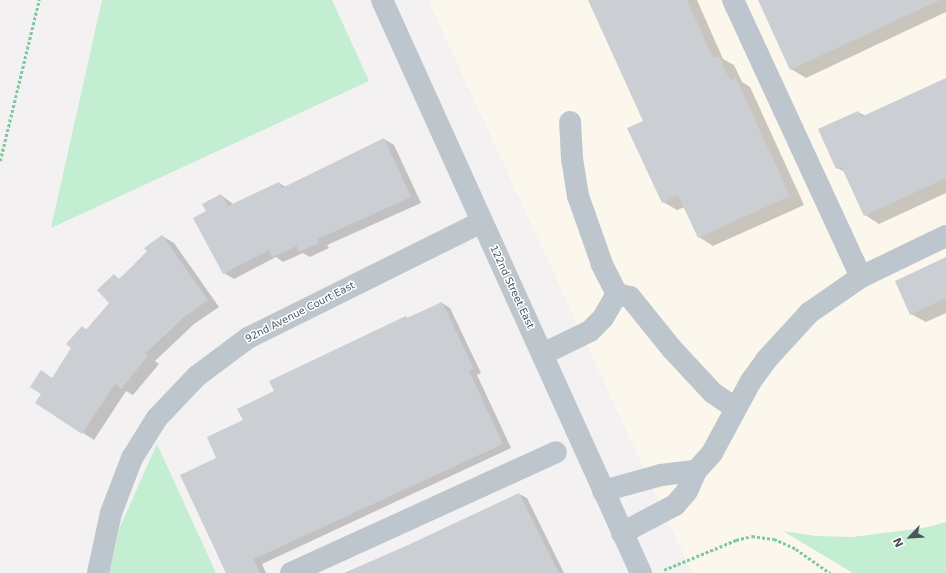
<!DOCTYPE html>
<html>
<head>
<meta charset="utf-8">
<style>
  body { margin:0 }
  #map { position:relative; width:946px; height:573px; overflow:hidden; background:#f3f1f1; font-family:"DejaVu Sans",sans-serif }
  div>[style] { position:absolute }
  .commercial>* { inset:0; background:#fcf7ed }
  .green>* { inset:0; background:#c3eed1 }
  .shadow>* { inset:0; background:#0003 }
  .building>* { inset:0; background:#cbced3 }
  .path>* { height:2.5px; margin-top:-1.25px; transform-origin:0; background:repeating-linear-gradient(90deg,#7ccaa0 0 3px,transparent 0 5px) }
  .minor>* { height:22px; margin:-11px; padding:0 11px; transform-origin:11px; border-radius:11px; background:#bec6cd }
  span { translate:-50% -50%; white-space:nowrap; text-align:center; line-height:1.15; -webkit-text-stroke:3px #fff; paint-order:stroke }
  .street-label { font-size:10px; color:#4a555e }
  .north { position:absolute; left:890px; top:517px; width:40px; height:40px; -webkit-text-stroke:3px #fff; paint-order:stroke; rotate:245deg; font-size:11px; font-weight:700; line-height:16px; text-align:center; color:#4a555e }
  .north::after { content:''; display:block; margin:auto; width:14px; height:18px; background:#4a555e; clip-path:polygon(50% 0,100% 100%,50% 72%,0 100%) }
</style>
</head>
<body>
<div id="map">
  <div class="commercial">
    <div style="clip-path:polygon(428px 0,946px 0,946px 573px,692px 573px)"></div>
  </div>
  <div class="green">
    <div style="clip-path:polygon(102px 0,332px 0,369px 81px,51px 228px)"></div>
    <div style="clip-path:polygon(157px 444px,216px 573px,109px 573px,120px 527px)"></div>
    <div style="clip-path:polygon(946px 522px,946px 573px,853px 573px,783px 531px,816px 536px,852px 537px,923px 528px)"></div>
  </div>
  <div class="shadow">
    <div style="clip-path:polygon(589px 0,697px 0,723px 59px,734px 65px,742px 82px,750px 87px,804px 205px,713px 246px,699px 237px,685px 207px,677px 210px,663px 202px,645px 121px)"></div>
    <div style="clip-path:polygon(759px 0,946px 0,946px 12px,806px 78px,791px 69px)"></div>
    <div style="clip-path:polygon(946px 79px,946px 193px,879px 224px,865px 215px,845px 172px,837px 168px,858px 112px,866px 116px)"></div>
    <div style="clip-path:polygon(384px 139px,394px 145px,421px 203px,327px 245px,329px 248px,310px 257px,303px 253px,283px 262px,276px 257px,234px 279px,224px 273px,207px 212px,221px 195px,233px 204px,279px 183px,286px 187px)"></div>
    <div style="clip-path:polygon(162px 236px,174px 243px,219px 307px,194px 324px,155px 361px,159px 364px,133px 395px,126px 391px,94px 440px,37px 403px,73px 348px,82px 327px,87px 330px,111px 303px,114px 276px,120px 279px)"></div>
    <div style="clip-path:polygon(946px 258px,946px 313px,926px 322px,911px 314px)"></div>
    <div style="clip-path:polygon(442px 303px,450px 308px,481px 373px,477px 375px,511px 448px,262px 564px,266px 573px,227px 573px,218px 459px,244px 421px,275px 392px,406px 317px,409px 319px)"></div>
    <div style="clip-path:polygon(519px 494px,527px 498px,564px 573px,350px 573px)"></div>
  </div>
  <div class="building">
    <div style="clip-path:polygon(588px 0,687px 0,713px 58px,719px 56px,730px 80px,736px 78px,790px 196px,698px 238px,678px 195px,662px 203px,627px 128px,643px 121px)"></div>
    <div style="clip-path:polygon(758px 0,940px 0,790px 70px)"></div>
    <div style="clip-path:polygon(946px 78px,946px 178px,864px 216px,841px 166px,836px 169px,818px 129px,858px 111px,861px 117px)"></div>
    <div style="clip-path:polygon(384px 138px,411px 197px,318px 239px,319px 243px,299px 252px,297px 246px,272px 257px,269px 250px,223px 274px,193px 218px,206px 211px,202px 204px,221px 194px,228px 206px,279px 182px,282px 188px)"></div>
    <div style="clip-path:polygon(162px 235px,208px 300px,183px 318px,145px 354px,148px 356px,121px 389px,115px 384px,82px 434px,35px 403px,41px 394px,30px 387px,41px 370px,52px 378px,71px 348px,66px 344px,82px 326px,86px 330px,109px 303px,97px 290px,114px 274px,119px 279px,147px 252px,144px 248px)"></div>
    <div style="clip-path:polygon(946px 257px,946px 298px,910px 315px,895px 281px)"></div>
    <div style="clip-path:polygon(442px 302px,474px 369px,469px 371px,503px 444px,254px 559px,260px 573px,226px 573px,180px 475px,216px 458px,207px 437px,243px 420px,237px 409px,274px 391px,269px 381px,406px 316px,407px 318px)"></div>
    <div style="clip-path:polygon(519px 493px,559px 573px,344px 573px,406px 546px)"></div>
  </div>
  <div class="path">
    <div style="left:0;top:161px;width:166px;rotate:-76.4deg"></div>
    <div style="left:664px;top:570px;width:78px;rotate:-22.6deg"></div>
    <div style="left:736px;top:540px;width:16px;rotate:-14deg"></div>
    <div style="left:752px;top:536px;width:22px;rotate:8deg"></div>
    <div style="left:774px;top:539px;width:24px;rotate:24deg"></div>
    <div style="left:796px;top:549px;width:42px;rotate:35.2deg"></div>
  </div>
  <div class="minor">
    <div style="left:382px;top:0;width:629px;rotate:65.68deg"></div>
    <div style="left:733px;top:0;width:305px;rotate:65.2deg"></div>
    <div style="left:617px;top:294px;width:13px;rotate:13deg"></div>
    <div style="left:630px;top:297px;width:67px;rotate:51.1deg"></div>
    <div style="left:672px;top:349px;width:60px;rotate:47deg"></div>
    <div style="left:713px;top:393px;width:27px;rotate:34deg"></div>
    <div style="left:543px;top:354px;width:52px;rotate:-26.1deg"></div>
    <div style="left:590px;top:331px;width:18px;rotate:-45deg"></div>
    <div style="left:603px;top:318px;width:28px;rotate:-60deg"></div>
    <div style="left:617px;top:294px;width:34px;rotate:-117deg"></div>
    <div style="left:602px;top:264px;width:72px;rotate:-109.4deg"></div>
    <div style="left:578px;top:196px;width:38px;rotate:-99deg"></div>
    <div style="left:572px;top:158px;width:36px;rotate:-93deg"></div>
    <div style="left:603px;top:491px;width:60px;rotate:-15.4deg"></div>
    <div style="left:661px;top:475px;width:35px;rotate:-7deg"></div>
    <div style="left:622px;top:533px;width:60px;rotate:-27.8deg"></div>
    <div style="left:675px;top:505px;width:18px;rotate:-49deg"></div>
    <div style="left:687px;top:491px;width:22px;rotate:-66deg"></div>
    <div style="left:696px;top:471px;width:24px;rotate:-48deg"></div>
    <div style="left:712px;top:453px;width:82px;rotate:-61.6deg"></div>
    <div style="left:751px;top:381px;width:26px;rotate:-54deg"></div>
    <div style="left:766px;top:360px;width:64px;rotate:-47.5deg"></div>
    <div style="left:809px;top:313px;width:63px;rotate:-34.7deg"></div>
    <div style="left:861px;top:277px;width:94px;rotate:-25.8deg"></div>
    <div style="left:98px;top:573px;width:61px;rotate:-77.8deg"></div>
    <div style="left:111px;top:513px;width:59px;rotate:-69.1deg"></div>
    <div style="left:132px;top:458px;width:47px;rotate:-58deg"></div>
    <div style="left:157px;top:418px;width:58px;rotate:-46.4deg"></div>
    <div style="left:197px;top:376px;width:64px;rotate:-36.7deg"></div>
    <div style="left:248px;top:338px;width:261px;rotate:-26.4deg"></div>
    <div style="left:291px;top:573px;width:291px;rotate:-24.5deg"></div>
  </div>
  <div class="street-label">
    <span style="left:512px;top:287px;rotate:65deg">122nd Street East</span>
    <span style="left:300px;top:312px;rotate:-27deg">92nd Avenue Court East</span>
  </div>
  <div class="north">N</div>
</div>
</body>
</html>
